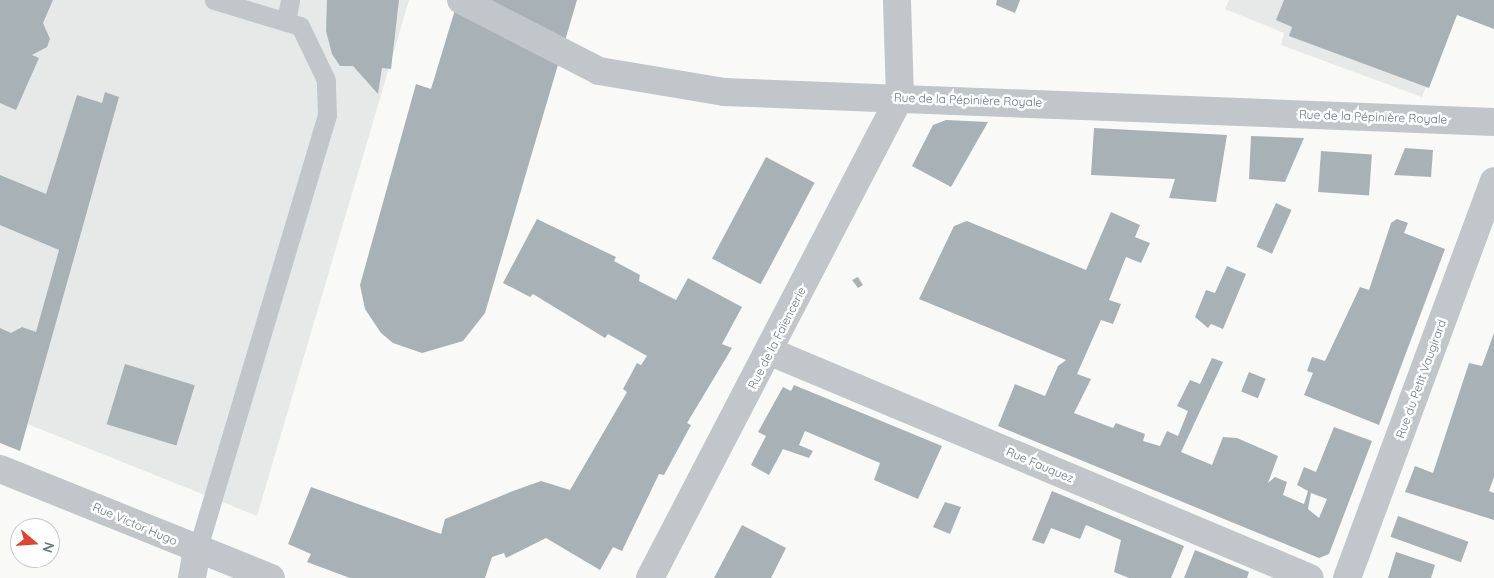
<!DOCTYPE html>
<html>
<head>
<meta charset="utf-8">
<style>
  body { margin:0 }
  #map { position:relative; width:1494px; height:578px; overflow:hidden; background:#f9f9f7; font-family:Quicksand,sans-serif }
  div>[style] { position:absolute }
  .built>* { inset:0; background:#e7e9e8 }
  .building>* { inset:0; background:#a8b2b6; transform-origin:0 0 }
  .lane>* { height:19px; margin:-9.5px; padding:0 9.5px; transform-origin:9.5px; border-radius:9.5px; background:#c0c6c9 }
  .street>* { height:28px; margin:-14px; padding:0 14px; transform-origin:14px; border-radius:14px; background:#c0c6c9 }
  span { translate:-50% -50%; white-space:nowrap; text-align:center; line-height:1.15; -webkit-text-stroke:5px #fff; paint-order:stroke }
  .street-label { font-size:12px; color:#667981 }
  .north { position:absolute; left:10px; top:518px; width:50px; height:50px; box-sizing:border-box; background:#fff; border:1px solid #c2c9cd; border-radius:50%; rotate:108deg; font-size:14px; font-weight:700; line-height:20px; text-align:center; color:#667981 }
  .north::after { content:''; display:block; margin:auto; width:18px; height:22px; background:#dd4434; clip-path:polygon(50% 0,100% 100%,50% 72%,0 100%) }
</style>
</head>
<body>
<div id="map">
  <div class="built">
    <div style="clip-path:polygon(0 0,409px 0,257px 516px,0 413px)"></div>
    <div style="clip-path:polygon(1229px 0,1459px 0,1422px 97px,1281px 45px,1284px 33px,1225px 9px)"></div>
  </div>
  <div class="building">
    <div style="clip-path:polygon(0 0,53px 0,43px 23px,50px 39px,47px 47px,32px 55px,39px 58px,16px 110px,0 103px)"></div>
    <div style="clip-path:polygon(327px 0,399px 0,391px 69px,382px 68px,378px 94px,353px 66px,340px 66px,332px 54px,326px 31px)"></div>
    <div style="clip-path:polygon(458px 0,577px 0,485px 313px,463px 341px,422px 353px,393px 343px,381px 333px,365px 309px,360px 285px,416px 84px,431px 89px)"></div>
    <div style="clip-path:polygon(997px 0,1020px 0,1015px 13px,996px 5px)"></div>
    <div style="clip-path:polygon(1284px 0,1494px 0,1494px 29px,1457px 15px,1429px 88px,1289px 36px,1292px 27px,1276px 20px)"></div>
    <div style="clip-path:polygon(105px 92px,119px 97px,20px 451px,0 443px,0 328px,11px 333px,22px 327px,36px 332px,59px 250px,0 225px,0 175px,46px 194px,77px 95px,102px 103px)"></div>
    <div style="clip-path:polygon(946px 120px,988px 122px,951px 187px,912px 166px,933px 125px)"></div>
    <div style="clip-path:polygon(1094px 128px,1227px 135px,1216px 202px,1169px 198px,1175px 179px,1091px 175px)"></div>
    <div style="clip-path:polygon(1251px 136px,1304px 138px,1285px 182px,1249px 179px)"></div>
    <div style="clip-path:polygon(1405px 148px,1433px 150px,1431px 177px,1394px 175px)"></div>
    <div style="left:1321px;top:151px;width:51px;height:41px;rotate:4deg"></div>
    <div style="left:766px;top:157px;width:55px;height:115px;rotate:28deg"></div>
    <div style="left:1276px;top:203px;width:17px;height:48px;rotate:24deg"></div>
    <div style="clip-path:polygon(evenodd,1111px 212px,1140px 225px,1135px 237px,1150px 243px,1141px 263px,1126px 257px,1109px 300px,1121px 304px,1113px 324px,1101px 320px,1077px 374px,1091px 379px,1074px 413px,1113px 428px,1116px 423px,1145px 434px,1143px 441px,1160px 446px,1167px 431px,1178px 436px,1188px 411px,1177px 406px,1190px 380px,1200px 384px,1212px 358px,1223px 362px,1181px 452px,1212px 465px,1223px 437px,1237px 438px,1278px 456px,1268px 483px,1275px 477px,1287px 482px,1283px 495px,1304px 504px,1308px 491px,1297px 485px,1304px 467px,1316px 472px,1334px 427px,1372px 441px,1329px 554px,1319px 558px,998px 426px,1015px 384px,1045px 396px,1058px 366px,1066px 360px,919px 299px,954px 226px,967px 221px,1086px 270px,1111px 212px,1311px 493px,1327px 499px,1319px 518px,1308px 509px,1311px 493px)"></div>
    <div style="clip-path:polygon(537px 219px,616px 257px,614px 261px,640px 275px,639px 281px,676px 300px,688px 278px,742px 307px,722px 344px,732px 348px,687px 423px,691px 425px,664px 475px,659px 474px,622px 551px,613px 547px,600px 570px,546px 538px,506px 558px,504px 553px,492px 557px,485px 578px,350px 578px,307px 562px,311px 554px,288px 544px,311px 487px,441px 534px,445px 519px,513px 491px,541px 481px,570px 490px,627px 392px,623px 389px,637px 363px,641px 365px,647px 356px,608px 334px,605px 338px,533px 294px,530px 297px,503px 283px)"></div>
    <div style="clip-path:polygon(1397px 219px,1408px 223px,1404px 233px,1445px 249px,1379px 425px,1304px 395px,1313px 373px,1307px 371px,1312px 357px,1325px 361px,1360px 287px,1369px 290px,1391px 223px)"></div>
    <div style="clip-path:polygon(1227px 266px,1246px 274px,1223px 329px,1211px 324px,1208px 328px,1195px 317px,1206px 290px,1215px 293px)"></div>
    <div style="clip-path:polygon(858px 277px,863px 285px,858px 288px,852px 280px)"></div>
    <div style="clip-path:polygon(1494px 333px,1494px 477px,1489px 491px,1494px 493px,1494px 520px,1405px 492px,1415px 466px,1433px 473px,1469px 363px,1482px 366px)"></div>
    <div style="left:125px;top:364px;width:73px;height:63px;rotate:17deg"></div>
    <div style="left:1249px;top:372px;width:18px;height:21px;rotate:22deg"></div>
    <div style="clip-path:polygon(794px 385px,942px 446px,918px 499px,874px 480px,880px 463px,805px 431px,799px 445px,813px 451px,809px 458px,783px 449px,769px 475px,751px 465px,766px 436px,758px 432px,783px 387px,791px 391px)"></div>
    <div style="clip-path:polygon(1052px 491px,1184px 546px,1171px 578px,1129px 578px,1114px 572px,1121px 540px,1086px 525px,1080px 539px,1051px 528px,1044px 544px,1032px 540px)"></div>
    <div style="clip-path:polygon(945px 502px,961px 507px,950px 534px,933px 527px)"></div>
    <div style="left:1398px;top:516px;width:75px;height:22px;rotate:20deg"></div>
    <div style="clip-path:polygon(742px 525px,786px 548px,771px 578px,714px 578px)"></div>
    <div style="clip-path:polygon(1195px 550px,1249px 572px,1247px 578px,1184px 578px)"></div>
    <div style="clip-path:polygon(1396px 552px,1435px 565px,1431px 578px,1388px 578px)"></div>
  </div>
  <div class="lane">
    <div style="left:286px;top:21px;width:21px;rotate:-79deg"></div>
    <div style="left:197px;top:551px;width:455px;rotate:-73.4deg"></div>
    <div style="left:327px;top:115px;width:35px;rotate:-92deg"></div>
    <div style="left:326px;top:80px;width:60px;rotate:-115.7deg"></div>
    <div style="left:300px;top:26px;width:90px;rotate:-163.2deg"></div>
  </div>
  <div class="street">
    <div style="left:461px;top:0;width:155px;rotate:27.2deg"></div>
    <div style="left:599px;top:71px;width:127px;rotate:9.5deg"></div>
    <div style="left:724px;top:92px;width:771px;rotate:2.23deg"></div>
    <div style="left:771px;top:352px;width:584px;rotate:22.75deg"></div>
    <div style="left:0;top:469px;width:292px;rotate:21.9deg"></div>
    <div style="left:192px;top:578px;width:27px;rotate:-80deg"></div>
    <div style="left:650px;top:578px;width:542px;rotate:-62.54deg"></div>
    <div style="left:900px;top:97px;width:97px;rotate:-91.8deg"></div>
    <div style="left:1347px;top:578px;width:423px;rotate:-69.7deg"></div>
  </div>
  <div class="street-label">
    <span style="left:968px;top:100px;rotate:2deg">Rue de la Pépinière Royale</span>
    <span style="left:1373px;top:117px;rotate:2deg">Rue de la Pépinière Royale</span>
    <span style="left:777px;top:338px;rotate:-63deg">Rue de la Faïencerie</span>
    <span style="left:1421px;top:379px;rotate:-70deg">Rue du Petit Vaugirard</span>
    <span style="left:1040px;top:465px;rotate:23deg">Rue Fauquez</span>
    <span style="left:135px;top:524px;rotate:23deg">Rue Victor Hugo</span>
  </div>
  <div class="north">N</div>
</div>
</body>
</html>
